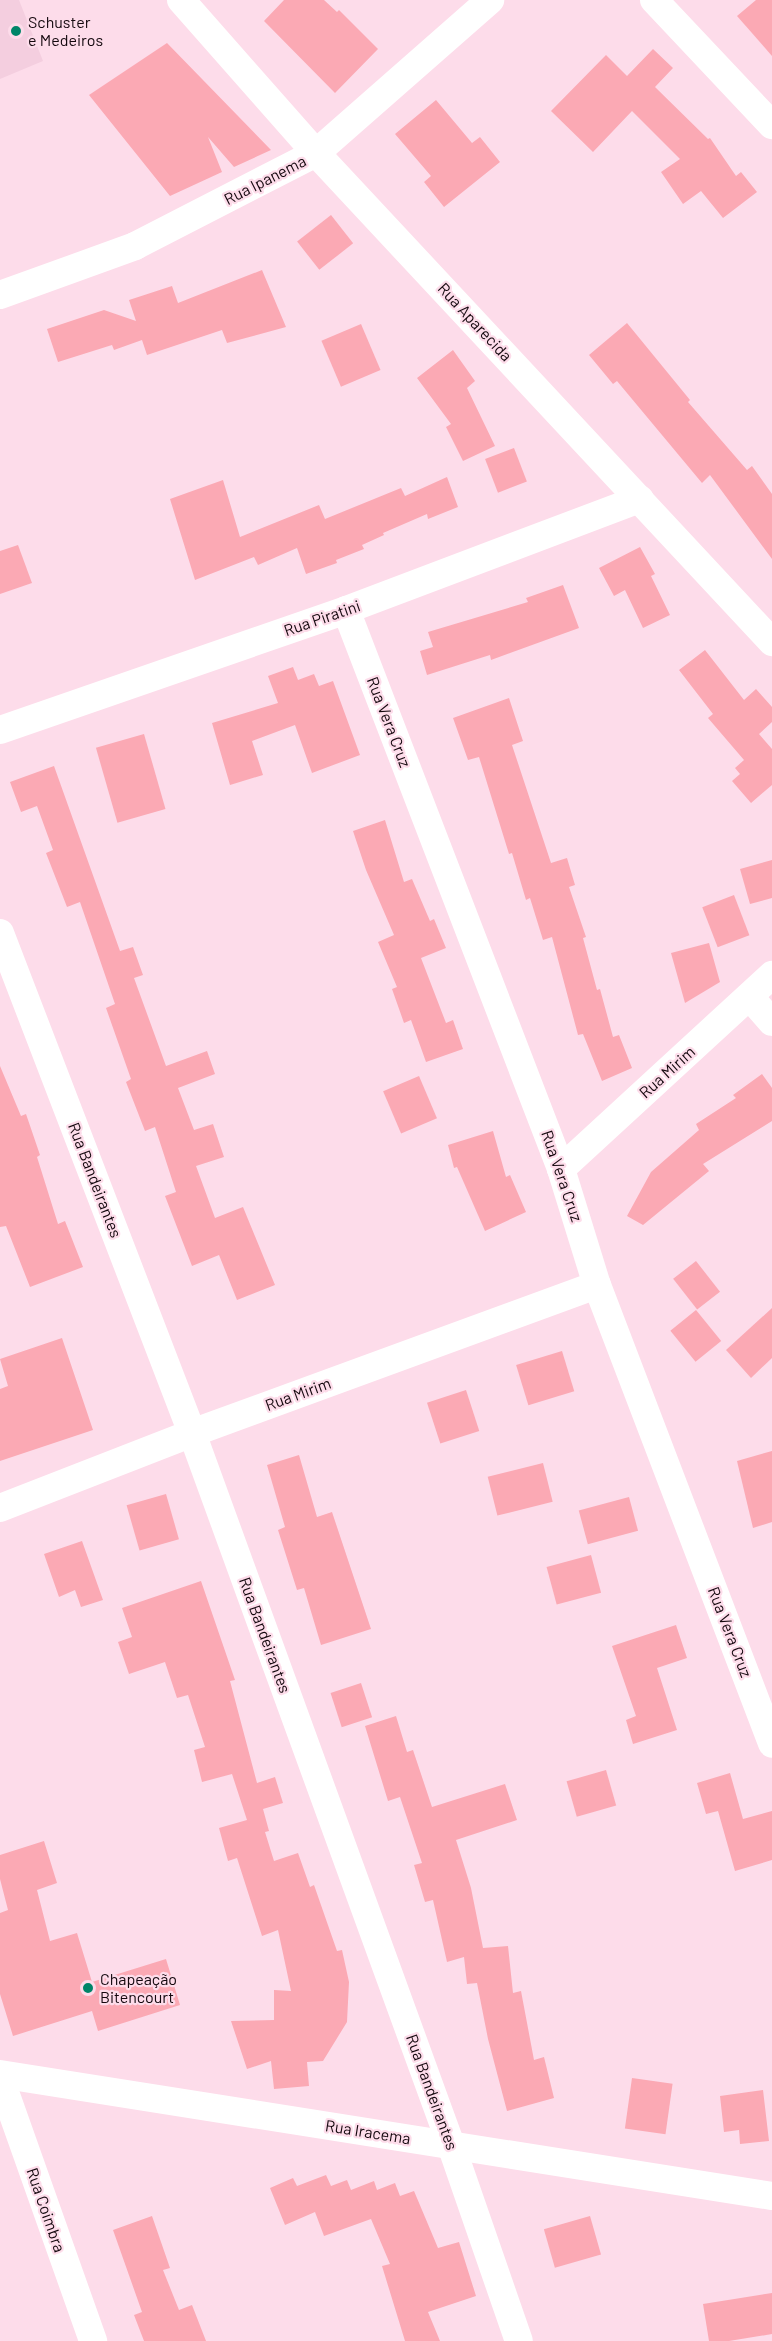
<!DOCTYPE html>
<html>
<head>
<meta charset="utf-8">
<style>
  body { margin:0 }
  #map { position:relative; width:772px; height:2341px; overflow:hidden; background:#fddcea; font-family:Barlow,sans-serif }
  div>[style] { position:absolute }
  .built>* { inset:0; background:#f4cedf }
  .building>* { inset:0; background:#fba9b4; transform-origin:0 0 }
  .street>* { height:28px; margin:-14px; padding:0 14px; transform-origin:14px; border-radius:14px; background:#fff }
  .dots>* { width:16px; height:16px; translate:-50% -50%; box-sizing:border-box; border:3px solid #fddcea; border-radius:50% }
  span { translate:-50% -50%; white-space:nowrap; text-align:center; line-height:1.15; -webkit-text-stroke:4.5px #fddcea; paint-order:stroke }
  .poi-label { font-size:16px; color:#13070d }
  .left { translate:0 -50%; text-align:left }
  .street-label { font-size:16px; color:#13070d }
</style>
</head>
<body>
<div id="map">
  <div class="built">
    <div style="clip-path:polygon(0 0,19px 0,43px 61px,0 79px)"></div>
  </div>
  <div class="building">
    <div style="clip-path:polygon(284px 0,324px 0,337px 12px,339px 10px,378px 49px,335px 93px,264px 21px)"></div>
    <div style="clip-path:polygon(756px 0,772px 0,772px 56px,737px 16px)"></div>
    <div style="clip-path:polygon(167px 43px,271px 150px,234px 167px,208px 137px,222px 172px,170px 196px,89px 95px)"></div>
    <div style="clip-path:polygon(653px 49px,673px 68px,655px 87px,708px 139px,710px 138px,736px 176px,741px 172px,757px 192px,723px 218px,701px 191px,683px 204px,661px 172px,680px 159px,632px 111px,593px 152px,551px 111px,606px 55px,627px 76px)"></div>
    <div style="clip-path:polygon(436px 100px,472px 143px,480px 137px,500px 162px,444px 207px,424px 182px,431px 176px,395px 134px)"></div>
    <div style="left:331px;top:215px;width:36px;height:43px;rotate:52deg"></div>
    <div style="clip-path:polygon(262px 270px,286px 327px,227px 343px,222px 330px,147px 355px,142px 340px,114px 350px,112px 345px,58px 362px,47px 329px,104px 310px,136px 321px,129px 300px,172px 286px,178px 303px)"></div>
    <div style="clip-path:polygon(627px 323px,690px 400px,688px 402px,747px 470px,752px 466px,772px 494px,772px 559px,710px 475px,702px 483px,617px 381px,613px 384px,589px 355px)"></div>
    <div style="left:361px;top:324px;width:50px;height:43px;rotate:67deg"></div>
    <div style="clip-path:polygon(453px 350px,475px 381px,467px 388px,495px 446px,463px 461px,446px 427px,451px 424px,417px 378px)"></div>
    <div style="left:514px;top:448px;width:36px;height:31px;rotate:69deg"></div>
    <div style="clip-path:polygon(447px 477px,458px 507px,428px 519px,427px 514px,383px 533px,384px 535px,362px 545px,364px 549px,336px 560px,337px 563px,306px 574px,297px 548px,258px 565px,254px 557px,195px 580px,170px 499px,223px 480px,240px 537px,319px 505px,325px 519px,401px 488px,405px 496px)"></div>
    <div style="clip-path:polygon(18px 545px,32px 583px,0 594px,0 551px)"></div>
    <div style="clip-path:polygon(640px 547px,655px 574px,651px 576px,670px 615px,643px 628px,625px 590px,614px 596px,599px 568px)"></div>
    <div style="clip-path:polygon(563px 585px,579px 628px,491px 660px,490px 655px,427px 675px,420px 651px,433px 647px,428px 632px,528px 602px,526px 598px)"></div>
    <div style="clip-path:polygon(705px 650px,744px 700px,756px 689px,772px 707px,772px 722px,759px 734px,772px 749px,772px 785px,751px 803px,732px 781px,740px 774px,735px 768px,744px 760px,708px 718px,713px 714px,679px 670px)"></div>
    <div style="clip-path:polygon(293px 667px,298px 680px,314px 674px,319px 686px,333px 681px,360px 755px,312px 773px,295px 725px,252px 741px,263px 775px,230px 785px,212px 723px,278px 703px,268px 676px)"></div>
    <div style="clip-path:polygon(509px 698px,523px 741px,512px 745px,551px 863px,567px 858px,575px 885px,569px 887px,586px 937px,583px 938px,597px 990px,600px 989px,613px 1037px,619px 1035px,632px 1068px,602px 1081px,583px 1034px,578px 1035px,552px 937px,543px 940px,530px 898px,526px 900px,512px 853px,509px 854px,479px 757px,468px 760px,453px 718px)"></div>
    <div style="left:144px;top:734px;width:78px;height:50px;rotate:74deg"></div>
    <div style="clip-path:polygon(54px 766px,120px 951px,133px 947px,143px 975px,134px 978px,166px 1066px,207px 1051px,215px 1074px,178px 1088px,194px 1130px,213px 1124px,224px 1157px,196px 1166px,215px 1218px,243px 1207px,275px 1285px,237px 1300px,219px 1255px,192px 1266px,165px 1196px,176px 1192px,155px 1127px,145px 1131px,126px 1082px,131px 1079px,106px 1008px,115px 1004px,80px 902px,67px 907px,46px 853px,53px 850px,37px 806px,21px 812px,10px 782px)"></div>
    <div style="clip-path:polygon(385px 820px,404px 882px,412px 879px,430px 921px,434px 919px,446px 948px,421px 958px,446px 1023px,453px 1020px,463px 1049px,426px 1062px,411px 1020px,404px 1023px,392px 989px,397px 987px,378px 942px,394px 935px,366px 870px,353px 831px)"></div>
    <div style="clip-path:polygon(772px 860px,772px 898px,750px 904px,740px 869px)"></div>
    <div style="left:734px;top:895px;width:43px;height:34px;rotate:69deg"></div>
    <div style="clip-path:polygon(709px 943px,720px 982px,685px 1003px,671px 953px)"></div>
    <div style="clip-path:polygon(0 1066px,21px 1116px,26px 1114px,40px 1155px,37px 1157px,58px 1224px,65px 1221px,83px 1267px,30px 1287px,6px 1226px,0 1227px)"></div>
    <div style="clip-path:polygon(762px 1074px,772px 1088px,772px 1121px,703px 1164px,709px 1171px,643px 1225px,627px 1216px,651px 1172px,699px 1130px,696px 1124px,736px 1098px,733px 1095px)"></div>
    <div style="left:419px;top:1076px;width:46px;height:39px;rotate:67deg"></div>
    <div style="clip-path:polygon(493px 1131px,506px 1177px,510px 1175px,526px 1212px,485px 1231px,457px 1167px,454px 1168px,448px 1145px)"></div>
    <div style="left:696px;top:1261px;width:39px;height:29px;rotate:52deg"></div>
    <div style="clip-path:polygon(772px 1308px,772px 1358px,751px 1378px,726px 1350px)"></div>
    <div style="left:696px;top:1310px;width:40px;height:33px;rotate:51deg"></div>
    <div style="clip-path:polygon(62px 1338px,93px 1430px,0 1461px,0 1389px,8px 1386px,0 1359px)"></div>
    <div style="left:562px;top:1351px;width:42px;height:48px;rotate:73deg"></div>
    <div style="left:466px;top:1390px;width:43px;height:41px;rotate:72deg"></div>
    <div style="clip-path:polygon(772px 1451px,772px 1522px,753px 1528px,737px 1461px)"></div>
    <div style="clip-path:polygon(299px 1455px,317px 1517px,332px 1512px,371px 1629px,321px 1645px,304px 1588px,297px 1590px,278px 1530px,285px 1527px,267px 1465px)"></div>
    <div style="left:543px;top:1463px;width:40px;height:57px;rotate:76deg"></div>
    <div style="left:166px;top:1494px;width:47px;height:41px;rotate:74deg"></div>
    <div style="left:629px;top:1497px;width:35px;height:52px;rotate:75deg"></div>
    <div style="clip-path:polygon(82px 1541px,103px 1600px,81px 1607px,75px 1590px,59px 1597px,44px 1554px)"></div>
    <div style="left:591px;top:1555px;width:39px;height:46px;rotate:75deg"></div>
    <div style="clip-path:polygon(201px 1581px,235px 1680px,230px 1681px,257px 1783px,275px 1777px,283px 1803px,263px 1809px,269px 1831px,265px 1832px,274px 1861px,298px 1853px,310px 1887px,314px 1885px,337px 1951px,342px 1950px,349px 1982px,347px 2022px,323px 2061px,307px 2062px,309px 2086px,274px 2089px,271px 2061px,247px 2069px,231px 2021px,274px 2020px,274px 1990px,291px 1991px,278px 1930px,262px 1936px,237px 1858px,228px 1861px,219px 1828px,247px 1820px,232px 1774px,202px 1782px,194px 1750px,205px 1747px,188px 1695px,177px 1698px,165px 1662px,129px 1674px,118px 1642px,132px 1637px,122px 1608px)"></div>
    <div style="clip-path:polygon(676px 1625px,687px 1658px,657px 1668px,677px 1730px,633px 1744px,626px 1720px,636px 1716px,612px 1646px)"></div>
    <div style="left:361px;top:1683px;width:36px;height:32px;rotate:72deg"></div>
    <div style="clip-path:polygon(396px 1716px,407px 1752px,413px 1750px,432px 1807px,505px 1784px,517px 1820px,456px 1840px,471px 1888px,483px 1948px,508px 1946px,513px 1993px,521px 1991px,534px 2060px,544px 2057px,554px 2098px,507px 2111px,488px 2039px,477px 1983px,467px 1984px,464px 1957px,447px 1962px,433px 1900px,425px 1902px,414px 1865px,422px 1863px,400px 1797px,388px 1801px,365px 1726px)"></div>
    <div style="left:606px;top:1770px;width:37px;height:41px;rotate:74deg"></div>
    <div style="clip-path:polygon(730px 1773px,743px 1819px,772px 1811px,772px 1860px,735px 1871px,718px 1811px,706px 1814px,697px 1783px)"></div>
    <div style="clip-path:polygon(44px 1841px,57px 1883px,37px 1890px,50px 1941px,77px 1933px,92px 1982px,166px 1959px,180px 2005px,98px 2031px,92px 2011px,13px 2036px,0 1994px,0 1913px,8px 1910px,0 1879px,0 1855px)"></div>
    <div style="left:632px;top:2078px;width:41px;height:51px;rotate:8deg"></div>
    <div style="clip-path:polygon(763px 2090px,769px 2141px,740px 2144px,739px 2130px,724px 2132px,720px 2096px)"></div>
    <div style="clip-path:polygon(326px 2175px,331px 2186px,347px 2180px,351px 2190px,374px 2181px,377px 2190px,395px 2183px,400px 2196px,414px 2191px,438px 2248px,459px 2242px,476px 2296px,428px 2312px,440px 2341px,405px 2341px,382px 2266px,390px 2264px,371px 2219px,324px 2236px,315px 2212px,285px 2225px,270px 2188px,293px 2178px,297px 2186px)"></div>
    <div style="clip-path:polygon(152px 2216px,170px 2268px,163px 2270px,179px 2310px,192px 2305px,206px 2341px,144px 2341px,134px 2315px,142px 2312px,113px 2230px)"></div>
    <div style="left:590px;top:2216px;width:40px;height:48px;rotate:74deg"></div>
    <div style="clip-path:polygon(772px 2293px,772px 2334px,729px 2341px,709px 2341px,703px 2304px)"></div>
  </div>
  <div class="street">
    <div style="left:181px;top:0;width:204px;rotate:48.6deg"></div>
    <div style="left:316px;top:153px;width:669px;rotate:47deg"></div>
    <div style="left:654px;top:0;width:172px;rotate:46.7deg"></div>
    <div style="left:0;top:295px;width:144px;rotate:-19.9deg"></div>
    <div style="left:135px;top:246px;width:203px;rotate:-27.2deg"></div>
    <div style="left:316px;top:153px;width:232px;rotate:-41.3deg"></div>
    <div style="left:346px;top:610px;width:599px;rotate:68.96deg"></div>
    <div style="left:561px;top:1169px;width:121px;rotate:72.8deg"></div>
    <div style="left:597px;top:1285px;width:491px;rotate:69.1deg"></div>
    <div style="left:0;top:730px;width:366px;rotate:-19.1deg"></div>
    <div style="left:346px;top:610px;width:314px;rotate:-20.7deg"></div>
    <div style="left:0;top:933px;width:536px;rotate:68.99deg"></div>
    <div style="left:192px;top:1433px;width:758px;rotate:70.01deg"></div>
    <div style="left:451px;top:2145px;width:207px;rotate:70.9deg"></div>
    <div style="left:750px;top:997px;width:33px;rotate:49deg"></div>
    <div style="left:561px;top:1169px;width:287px;rotate:-42.6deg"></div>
    <div style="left:0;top:1508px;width:206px;rotate:-21.3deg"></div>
    <div style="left:192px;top:1433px;width:431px;rotate:-20.1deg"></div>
    <div style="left:0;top:2074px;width:782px;rotate:8.98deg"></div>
    <div style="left:0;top:2078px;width:279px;rotate:70.5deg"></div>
  </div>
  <div class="dots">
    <div style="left:16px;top:31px;background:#008568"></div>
    <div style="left:88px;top:1988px;background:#008568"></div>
  </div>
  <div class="poi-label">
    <span class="left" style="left:28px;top:31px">Schuster<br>e Medeiros</span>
    <span class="left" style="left:100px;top:1988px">Chapeação<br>Bitencourt</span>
  </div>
  <div class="street-label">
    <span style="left:265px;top:180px;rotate:-27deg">Rua Ipanema</span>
    <span style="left:475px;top:322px;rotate:47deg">Rua Aparecida</span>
    <span style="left:322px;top:618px;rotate:-19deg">Rua Piratini</span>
    <span style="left:389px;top:722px;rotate:69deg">Rua Vera Cruz</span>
    <span style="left:667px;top:1072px;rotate:-42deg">Rua Mirim</span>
    <span style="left:562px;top:1176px;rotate:71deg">Rua Vera Cruz</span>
    <span style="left:95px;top:1180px;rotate:69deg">Rua Bandeirantes</span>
    <span style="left:298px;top:1394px;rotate:-20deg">Rua Mirim</span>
    <span style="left:730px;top:1632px;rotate:69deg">Rua Vera Cruz</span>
    <span style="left:265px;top:1635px;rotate:70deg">Rua Bandeirantes</span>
    <span style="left:432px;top:2092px;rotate:70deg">Rua Bandeirantes</span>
    <span style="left:368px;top:2132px;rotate:9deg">Rua Iracema</span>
    <span style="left:46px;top:2210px;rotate:71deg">Rua Coimbra</span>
  </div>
</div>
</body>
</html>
